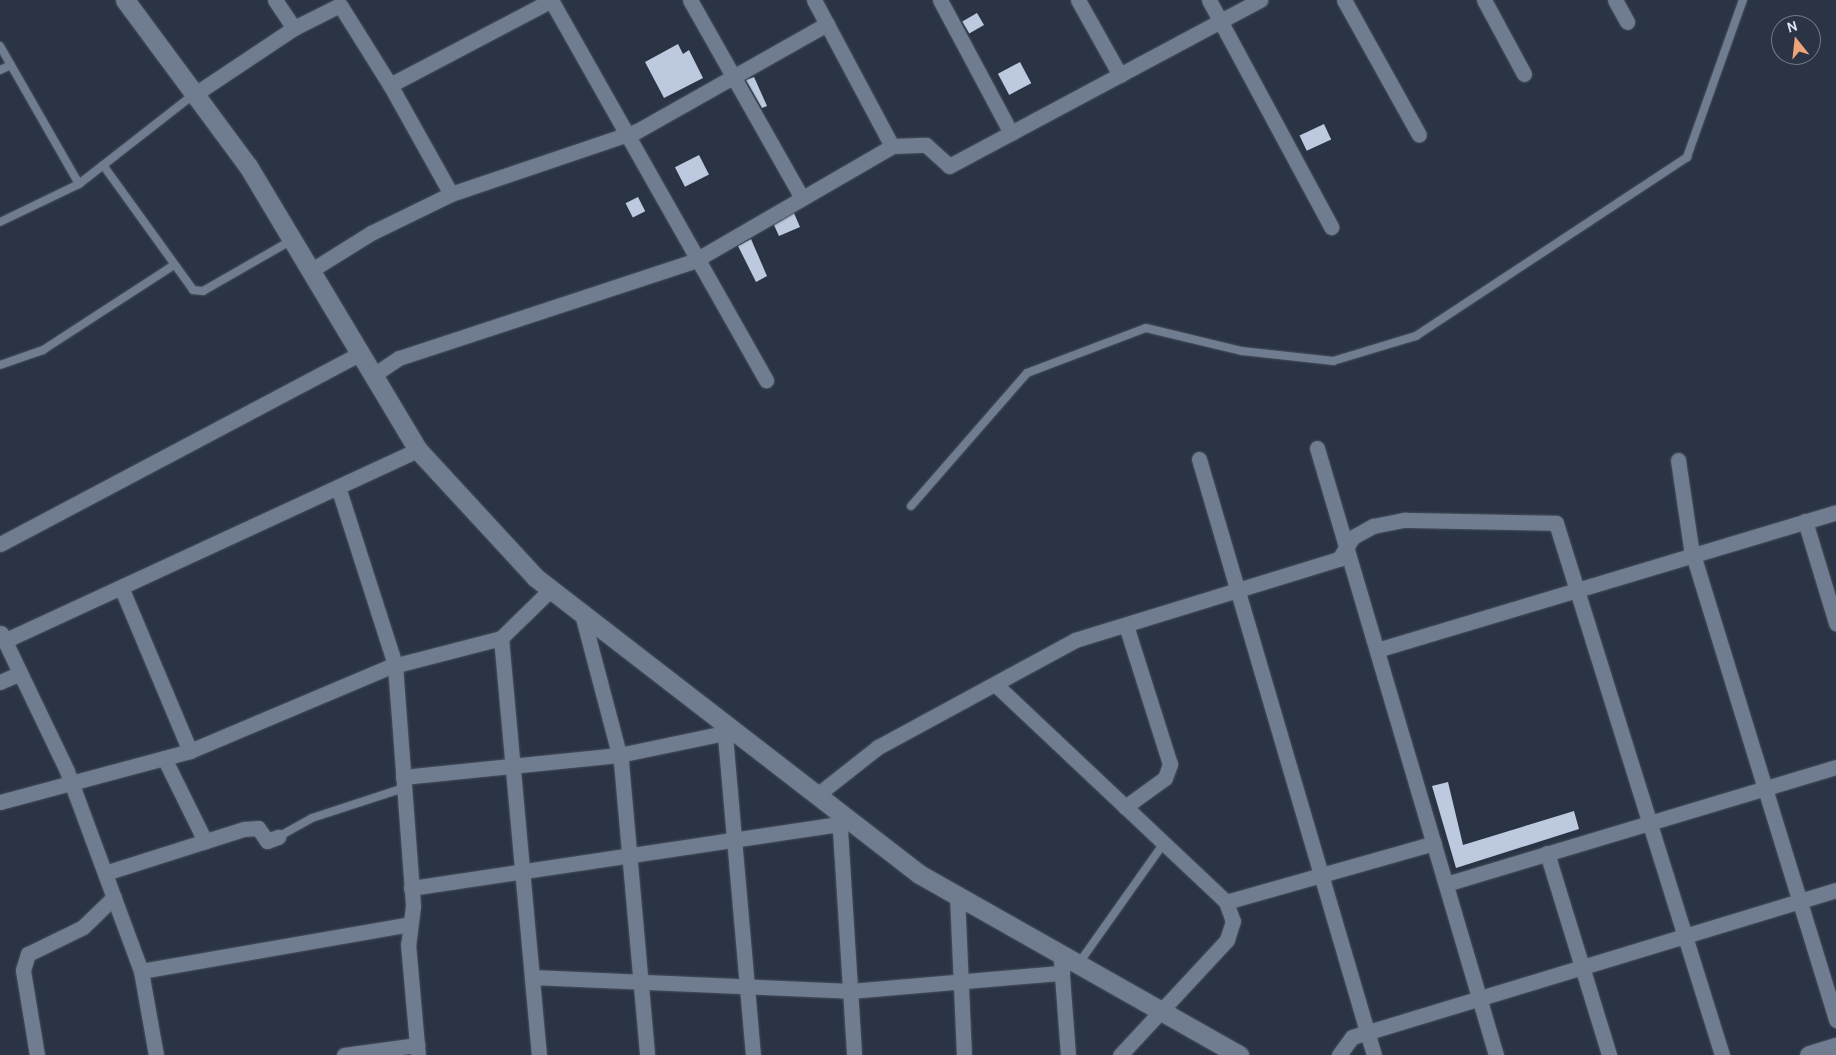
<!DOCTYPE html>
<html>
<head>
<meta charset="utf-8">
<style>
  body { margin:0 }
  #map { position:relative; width:1836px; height:1055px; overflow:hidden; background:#2a3445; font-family:Cabin,sans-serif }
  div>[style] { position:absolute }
  .building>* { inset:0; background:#bcc9de; transform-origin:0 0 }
  .roads { filter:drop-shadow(0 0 1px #47505d) drop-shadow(0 0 1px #47505d) }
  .service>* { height:8px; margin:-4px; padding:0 4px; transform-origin:4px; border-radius:4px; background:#707c8f }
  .minor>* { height:15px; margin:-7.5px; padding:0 7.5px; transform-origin:7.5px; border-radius:7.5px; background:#707c8f }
  .tertiary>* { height:19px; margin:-9.5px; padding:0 9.5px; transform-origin:9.5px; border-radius:9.5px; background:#707c8f }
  span { translate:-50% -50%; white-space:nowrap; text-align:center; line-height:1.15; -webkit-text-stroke:5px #2a3445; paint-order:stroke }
  .north { position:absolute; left:1771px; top:15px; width:50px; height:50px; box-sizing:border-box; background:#2a3445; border:1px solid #717a88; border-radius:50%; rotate:344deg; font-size:14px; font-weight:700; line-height:20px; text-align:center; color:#dce3ed }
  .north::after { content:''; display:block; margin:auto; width:18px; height:22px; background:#efa378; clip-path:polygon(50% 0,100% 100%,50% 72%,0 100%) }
</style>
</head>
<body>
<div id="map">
  <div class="building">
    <div style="left:977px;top:13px;width:14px;height:17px;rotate:60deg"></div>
    <div style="clip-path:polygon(678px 44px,683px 54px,689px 50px,703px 78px,664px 98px,645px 62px)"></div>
    <div style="left:1020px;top:62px;width:24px;height:25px;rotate:62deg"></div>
    <div style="clip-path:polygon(754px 77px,767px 106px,762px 108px,746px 80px)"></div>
    <div style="left:1324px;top:124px;width:17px;height:27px;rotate:65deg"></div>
    <div style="left:699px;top:155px;width:22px;height:27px;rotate:63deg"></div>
    <div style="left:638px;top:197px;width:16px;height:14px;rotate:63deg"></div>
    <div style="clip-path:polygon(794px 213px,800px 227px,779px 236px,774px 225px)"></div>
    <div style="clip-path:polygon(751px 239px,767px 276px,756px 282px,738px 246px)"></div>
    <div style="clip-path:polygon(1448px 782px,1463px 845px,1574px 811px,1579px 829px,1456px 868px,1432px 786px)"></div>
  </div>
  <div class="roads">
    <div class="service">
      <div style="left:0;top:46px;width:159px;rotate:60.2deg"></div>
      <div style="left:0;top:70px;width:12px;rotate:-24deg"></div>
      <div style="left:103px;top:165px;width:154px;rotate:54.2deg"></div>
      <div style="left:193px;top:290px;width:10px;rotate:6deg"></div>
      <div style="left:203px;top:291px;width:103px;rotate:-29.8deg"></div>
      <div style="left:0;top:222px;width:88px;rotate:-25.7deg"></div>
      <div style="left:79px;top:184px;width:145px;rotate:-38deg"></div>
      <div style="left:0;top:365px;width:46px;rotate:-19.2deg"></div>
      <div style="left:43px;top:350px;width:156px;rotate:-33deg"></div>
      <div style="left:911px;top:506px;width:176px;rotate:-48.9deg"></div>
      <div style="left:1027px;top:373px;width:127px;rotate:-20.7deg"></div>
      <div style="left:1146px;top:328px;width:99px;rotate:13.5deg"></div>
      <div style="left:1242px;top:351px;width:92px;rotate:6.3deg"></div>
      <div style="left:1333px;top:361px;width:87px;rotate:-16.8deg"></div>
      <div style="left:1416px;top:336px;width:325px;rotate:-33.4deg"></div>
      <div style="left:1687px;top:157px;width:167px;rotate:-70.4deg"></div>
      <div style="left:278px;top:837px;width:39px;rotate:-29deg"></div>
      <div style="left:312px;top:818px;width:97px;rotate:-18.1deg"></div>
      <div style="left:1079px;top:963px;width:147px;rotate:-54.7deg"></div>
    </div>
    <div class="minor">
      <div style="left:275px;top:0;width:34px;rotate:56deg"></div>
      <div style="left:294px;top:28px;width:51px;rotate:-26.6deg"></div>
      <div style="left:340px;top:5px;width:94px;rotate:58deg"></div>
      <div style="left:551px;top:0;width:437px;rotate:60.5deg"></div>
      <div style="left:690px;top:0;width:227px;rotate:60.5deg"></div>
      <div style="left:814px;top:0;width:166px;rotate:61.9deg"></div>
      <div style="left:940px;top:0;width:151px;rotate:61.9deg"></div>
      <div style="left:1078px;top:0;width:86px;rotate:60.8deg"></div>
      <div style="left:1209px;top:0;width:258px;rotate:61.7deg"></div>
      <div style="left:1344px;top:0;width:154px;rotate:60.9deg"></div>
      <div style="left:1484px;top:0;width:84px;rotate:61.6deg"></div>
      <div style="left:1615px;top:0;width:25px;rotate:61deg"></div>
      <div style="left:195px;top:94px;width:119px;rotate:-33.7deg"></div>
      <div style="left:451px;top:194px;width:196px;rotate:-18.7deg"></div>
      <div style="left:637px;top:131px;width:218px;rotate:-29.4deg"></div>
      <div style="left:310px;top:271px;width:72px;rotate:-31.9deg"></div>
      <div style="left:371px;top:233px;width:89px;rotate:-26deg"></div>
      <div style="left:451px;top:194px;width:125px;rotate:-119.2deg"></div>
      <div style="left:390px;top:85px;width:183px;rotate:-27.7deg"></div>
      <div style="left:372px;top:376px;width:32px;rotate:-34deg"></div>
      <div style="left:399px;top:358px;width:311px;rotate:-18.2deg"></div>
      <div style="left:694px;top:261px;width:229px;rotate:-30.1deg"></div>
      <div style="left:892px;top:146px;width:34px;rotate:-2deg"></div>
      <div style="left:926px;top:145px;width:31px;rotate:42deg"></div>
      <div style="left:949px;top:166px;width:353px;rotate:-28.1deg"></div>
      <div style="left:1317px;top:448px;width:633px;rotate:73.57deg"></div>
      <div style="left:1199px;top:459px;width:621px;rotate:73.64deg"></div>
      <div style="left:1678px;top:460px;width:89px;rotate:81.6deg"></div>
      <div style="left:1691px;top:548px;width:494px;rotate:72.9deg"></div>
      <div style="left:338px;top:487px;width:187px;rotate:72.2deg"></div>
      <div style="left:395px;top:665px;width:242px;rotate:85.7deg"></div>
      <div style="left:413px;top:906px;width:38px;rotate:97deg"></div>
      <div style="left:408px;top:944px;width:111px;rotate:84.9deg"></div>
      <div style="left:1805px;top:521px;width:107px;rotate:73.1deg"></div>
      <div style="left:0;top:544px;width:406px;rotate:-27.9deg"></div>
      <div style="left:121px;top:587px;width:178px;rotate:67.2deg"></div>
      <div style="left:582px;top:614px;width:153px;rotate:75.2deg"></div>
      <div style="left:621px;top:762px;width:294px;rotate:84.9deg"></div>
      <div style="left:1px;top:633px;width:153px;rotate:64.4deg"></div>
      <div style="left:67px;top:771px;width:213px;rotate:69.7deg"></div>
      <div style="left:141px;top:971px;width:85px;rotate:79.9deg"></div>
      <div style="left:501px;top:638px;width:419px;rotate:84.8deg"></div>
      <div style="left:4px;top:641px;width:456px;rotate:-24.8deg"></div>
      <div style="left:1377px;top:650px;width:479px;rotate:-16.7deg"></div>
      <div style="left:0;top:682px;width:22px;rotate:-24deg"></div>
      <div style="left:995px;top:684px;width:318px;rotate:43.3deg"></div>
      <div style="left:1226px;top:902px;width:20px;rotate:70deg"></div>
      <div style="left:1233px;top:921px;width:20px;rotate:108deg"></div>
      <div style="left:1227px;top:940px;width:157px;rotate:132.9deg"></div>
      <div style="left:724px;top:724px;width:332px;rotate:85deg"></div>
      <div style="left:164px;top:758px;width:93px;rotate:63.7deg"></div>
      <div style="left:403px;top:777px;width:217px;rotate:-5.8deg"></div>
      <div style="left:619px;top:755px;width:107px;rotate:-11.8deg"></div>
      <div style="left:817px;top:795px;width:78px;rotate:-38.2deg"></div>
      <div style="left:878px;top:747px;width:224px;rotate:-28.5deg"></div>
      <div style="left:1075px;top:640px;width:276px;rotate:-17.1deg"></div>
      <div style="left:1339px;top:559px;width:26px;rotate:-58deg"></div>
      <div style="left:1353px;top:537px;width:23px;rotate:-29deg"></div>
      <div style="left:1373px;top:526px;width:33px;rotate:-11deg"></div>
      <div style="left:1405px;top:520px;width:151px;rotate:1.1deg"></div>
      <div style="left:1556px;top:523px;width:557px;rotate:72.67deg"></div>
      <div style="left:0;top:802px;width:197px;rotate:-15deg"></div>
      <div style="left:190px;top:751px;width:216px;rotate:-22.9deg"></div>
      <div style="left:389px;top:667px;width:116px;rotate:-14.5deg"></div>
      <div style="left:501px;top:638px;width:70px;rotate:-44.4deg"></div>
      <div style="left:1125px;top:807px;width:49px;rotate:-35.9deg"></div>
      <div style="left:1165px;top:778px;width:15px;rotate:-70deg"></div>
      <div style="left:1170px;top:764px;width:146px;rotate:-107.6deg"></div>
      <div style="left:839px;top:814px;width:241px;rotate:86.4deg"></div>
      <div style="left:1547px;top:853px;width:211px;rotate:72.9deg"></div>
      <div style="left:105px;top:873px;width:146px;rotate:-17.6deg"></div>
      <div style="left:244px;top:829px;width:14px;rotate:-4deg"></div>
      <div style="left:258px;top:828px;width:16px;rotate:55deg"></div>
      <div style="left:267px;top:841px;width:12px;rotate:-20deg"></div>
      <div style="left:1446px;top:884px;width:407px;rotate:-16.7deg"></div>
      <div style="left:411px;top:888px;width:432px;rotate:-8.5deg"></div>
      <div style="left:957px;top:895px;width:160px;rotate:87.5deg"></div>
      <div style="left:1226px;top:902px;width:216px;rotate:-15.8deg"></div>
      <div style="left:1061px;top:962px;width:93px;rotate:85.7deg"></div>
      <div style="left:141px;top:971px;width:273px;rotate:-9.9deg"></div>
      <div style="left:532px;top:977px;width:318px;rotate:2.5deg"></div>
      <div style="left:850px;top:991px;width:213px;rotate:-4.9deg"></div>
      <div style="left:37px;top:1055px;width:86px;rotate:-99.4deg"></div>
      <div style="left:23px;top:970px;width:17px;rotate:-73deg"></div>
      <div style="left:28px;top:954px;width:61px;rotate:-26.1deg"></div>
      <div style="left:83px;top:927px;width:43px;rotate:-44.1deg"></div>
      <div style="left:344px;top:1055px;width:74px;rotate:-7.8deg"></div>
      <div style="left:1339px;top:1055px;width:22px;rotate:-54deg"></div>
      <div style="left:1352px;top:1037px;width:506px;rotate:-16.89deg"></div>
    </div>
    <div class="tertiary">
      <div style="left:125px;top:0;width:207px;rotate:53.5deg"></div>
      <div style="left:248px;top:166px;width:331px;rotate:59.1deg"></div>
      <div style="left:418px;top:450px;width:173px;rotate:47.3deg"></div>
      <div style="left:535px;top:577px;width:485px;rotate:37.7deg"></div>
      <div style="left:919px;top:874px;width:368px;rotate:29.5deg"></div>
      <div style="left:1809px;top:1055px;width:28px;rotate:-17deg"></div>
    </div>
  </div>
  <div class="north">N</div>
</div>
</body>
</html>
